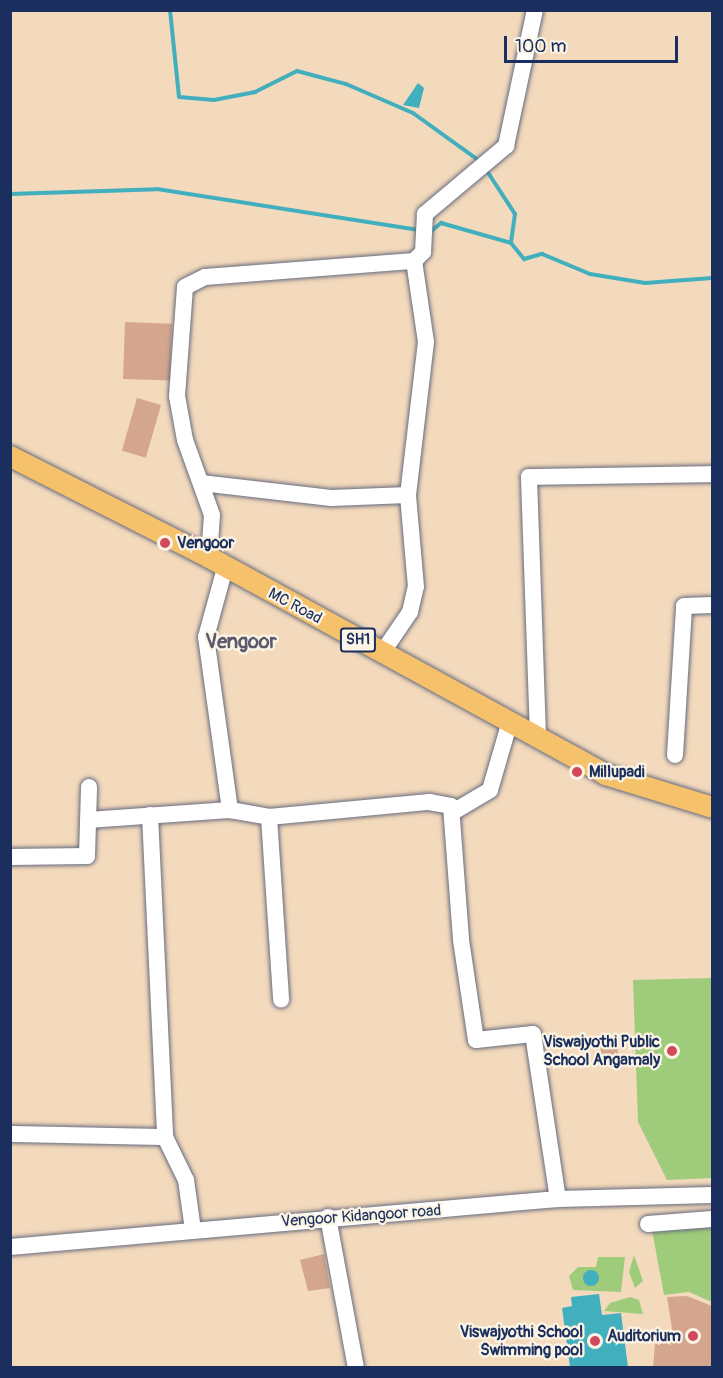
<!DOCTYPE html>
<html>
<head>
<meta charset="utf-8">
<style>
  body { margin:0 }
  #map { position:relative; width:723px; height:1378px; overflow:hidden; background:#f4dabc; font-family:Pangolin,sans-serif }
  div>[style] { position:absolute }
  .green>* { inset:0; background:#9fcc7a }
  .water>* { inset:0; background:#41afbe }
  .round { border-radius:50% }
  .stream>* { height:4px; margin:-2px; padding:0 2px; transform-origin:2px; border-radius:2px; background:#41afbe }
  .building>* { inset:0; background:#d4a68d; transform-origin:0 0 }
  .roads { filter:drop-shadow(0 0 2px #676b7f) drop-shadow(0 0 2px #676b7f) }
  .minor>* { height:16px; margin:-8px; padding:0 8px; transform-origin:8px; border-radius:8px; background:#fff }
  .major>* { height:21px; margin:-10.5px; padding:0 10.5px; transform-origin:10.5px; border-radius:10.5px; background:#f5c16b }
  .dots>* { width:16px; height:16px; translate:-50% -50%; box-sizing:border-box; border:3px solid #fcf5e5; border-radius:50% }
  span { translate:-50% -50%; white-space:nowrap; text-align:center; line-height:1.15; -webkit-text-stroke:4.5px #fcf5e5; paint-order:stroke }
  .shield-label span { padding:2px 4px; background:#fcf5e5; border:2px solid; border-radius:4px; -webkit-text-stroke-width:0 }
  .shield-label { font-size:15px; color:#1b2f5e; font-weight:700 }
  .poi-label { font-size:16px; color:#1b2f5e; font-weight:700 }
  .left { translate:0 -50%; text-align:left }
  .right { translate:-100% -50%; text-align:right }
  .street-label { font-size:16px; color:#1b2f5e }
  .quarter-label { font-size:20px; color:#5c596e; font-weight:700 }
  .frame { position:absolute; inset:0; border:12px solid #1b2f5e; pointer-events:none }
  .scale { position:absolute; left:504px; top:36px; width:174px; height:27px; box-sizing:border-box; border:3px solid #1b2f5e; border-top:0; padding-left:8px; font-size:18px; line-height:21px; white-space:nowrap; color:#1b2f5e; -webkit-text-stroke:4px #fcf5e5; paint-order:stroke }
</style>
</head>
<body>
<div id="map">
  <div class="green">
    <div style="clip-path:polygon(712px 978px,712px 1178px,667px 1180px,638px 1122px,633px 980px)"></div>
    <div style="clip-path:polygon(712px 1223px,712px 1302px,689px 1292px,664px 1295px,652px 1230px)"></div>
    <div style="clip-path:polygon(634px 1255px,643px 1281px,635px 1288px,629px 1272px)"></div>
    <div style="clip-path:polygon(598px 1257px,625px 1257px,621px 1292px,573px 1290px,569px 1276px,578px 1267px,596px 1267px)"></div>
    <div style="clip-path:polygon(630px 1297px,639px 1300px,643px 1314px,604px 1311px,610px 1303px)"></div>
  </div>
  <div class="water">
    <div style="clip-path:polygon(418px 83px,424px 88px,419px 108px,403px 105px)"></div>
    <div class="round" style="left:583px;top:1270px;width:16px;height:16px"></div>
    <div style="clip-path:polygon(599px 1294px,602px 1315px,621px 1313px,628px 1367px,570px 1367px,562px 1308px,572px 1306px,571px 1297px)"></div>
  </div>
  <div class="stream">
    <div style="left:170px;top:10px;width:87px;rotate:84.1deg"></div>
    <div style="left:179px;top:97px;width:35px;rotate:5deg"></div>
    <div style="left:214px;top:100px;width:42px;rotate:-11deg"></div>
    <div style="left:255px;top:92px;width:47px;rotate:-26.6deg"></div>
    <div style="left:297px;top:71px;width:51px;rotate:14.9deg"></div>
    <div style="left:346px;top:84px;width:73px;rotate:23.4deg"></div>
    <div style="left:413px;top:113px;width:84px;rotate:35.8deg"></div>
    <div style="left:485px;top:168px;width:55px;rotate:56.9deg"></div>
    <div style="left:515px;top:214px;width:29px;rotate:98deg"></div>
    <div style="left:511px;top:243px;width:21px;rotate:51deg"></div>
    <div style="left:524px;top:259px;width:19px;rotate:-16deg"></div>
    <div style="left:542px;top:254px;width:52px;rotate:22.6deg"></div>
    <div style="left:590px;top:274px;width:56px;rotate:9.3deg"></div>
    <div style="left:645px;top:283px;width:67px;rotate:-4.3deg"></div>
    <div style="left:10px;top:194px;width:147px;rotate:-1.9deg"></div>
    <div style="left:157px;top:189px;width:265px;rotate:8.9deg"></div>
    <div style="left:429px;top:233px;width:16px;rotate:-40deg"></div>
    <div style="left:441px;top:223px;width:73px;rotate:15.9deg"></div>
  </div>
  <div class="building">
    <div style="left:125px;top:322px;width:47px;height:57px;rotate:2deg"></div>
    <div style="left:137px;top:398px;width:25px;height:55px;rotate:16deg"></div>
    <div style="left:617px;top:1039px;width:27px;height:17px;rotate:86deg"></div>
    <div style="clip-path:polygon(324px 1254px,330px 1288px,308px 1291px,300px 1260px)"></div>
    <div style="clip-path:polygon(687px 1296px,712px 1306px,712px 1368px,653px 1368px,655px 1344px,674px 1341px,667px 1297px)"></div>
  </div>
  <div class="roads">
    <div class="minor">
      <div style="left:201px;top:483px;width:131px;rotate:6.6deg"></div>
      <div style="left:331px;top:498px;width:77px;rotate:-2.2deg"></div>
      <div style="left:209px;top:557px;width:42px;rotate:-85.9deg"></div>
      <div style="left:212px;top:515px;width:80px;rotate:-109.8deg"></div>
      <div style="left:185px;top:440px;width:45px;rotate:-100.3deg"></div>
      <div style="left:177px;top:396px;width:109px;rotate:-85.8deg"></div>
      <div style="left:185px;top:287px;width:22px;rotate:-27deg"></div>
      <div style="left:205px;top:277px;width:210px;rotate:-4.4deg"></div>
      <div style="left:414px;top:261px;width:13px;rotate:-45deg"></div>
      <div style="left:423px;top:252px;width:38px;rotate:-87deg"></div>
      <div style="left:425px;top:214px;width:106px;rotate:-40deg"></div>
      <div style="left:506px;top:146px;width:139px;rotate:-78deg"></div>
      <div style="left:225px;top:568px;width:72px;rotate:105.4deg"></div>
      <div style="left:206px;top:637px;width:175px;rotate:82.1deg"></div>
      <div style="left:230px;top:810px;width:40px;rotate:10deg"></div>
      <div style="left:269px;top:817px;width:161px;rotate:-5.4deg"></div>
      <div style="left:429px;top:802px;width:22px;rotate:10deg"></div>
      <div style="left:451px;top:806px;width:134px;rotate:85.7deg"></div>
      <div style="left:461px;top:940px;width:101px;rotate:81.5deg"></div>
      <div style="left:476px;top:1040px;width:57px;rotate:-6deg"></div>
      <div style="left:533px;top:1034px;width:167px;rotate:81.4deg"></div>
      <div style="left:382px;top:653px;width:50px;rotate:-55.7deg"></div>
      <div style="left:410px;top:612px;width:26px;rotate:-77deg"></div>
      <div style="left:416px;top:587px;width:92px;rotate:-95deg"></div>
      <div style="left:408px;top:495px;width:154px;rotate:-83.3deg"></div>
      <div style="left:426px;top:342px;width:82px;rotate:-98.4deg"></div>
      <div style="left:538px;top:736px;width:259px;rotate:-92deg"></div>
      <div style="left:529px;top:477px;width:183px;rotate:-0.9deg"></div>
      <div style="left:675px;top:755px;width:149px;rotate:-86.5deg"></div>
      <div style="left:684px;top:606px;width:28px;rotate:-2deg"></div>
      <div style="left:453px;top:812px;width:43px;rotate:-30.7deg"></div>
      <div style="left:490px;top:790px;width:72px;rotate:-73.8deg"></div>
      <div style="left:150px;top:815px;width:322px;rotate:87.3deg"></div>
      <div style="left:165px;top:1137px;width:48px;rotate:64deg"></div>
      <div style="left:186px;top:1180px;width:50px;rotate:82deg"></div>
      <div style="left:269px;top:817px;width:183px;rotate:86.2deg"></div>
      <div style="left:88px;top:820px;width:142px;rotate:-4deg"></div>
      <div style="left:10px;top:857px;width:77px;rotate:-0.7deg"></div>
      <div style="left:87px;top:856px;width:69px;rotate:-88.3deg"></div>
      <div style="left:10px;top:1134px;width:155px;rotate:1.1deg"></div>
      <div style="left:328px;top:1217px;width:154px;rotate:79.5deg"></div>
      <div style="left:648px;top:1224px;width:64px;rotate:-4.5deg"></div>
      <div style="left:10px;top:1247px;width:550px;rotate:-5.01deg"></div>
      <div style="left:558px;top:1199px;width:154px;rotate:-1.5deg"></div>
    </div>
    <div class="major">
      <div style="left:10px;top:456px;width:223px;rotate:26.9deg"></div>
      <div style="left:209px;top:557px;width:452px;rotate:28.7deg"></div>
      <div style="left:605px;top:774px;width:112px;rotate:17.1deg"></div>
    </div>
  </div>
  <div class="dots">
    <div style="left:165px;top:543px;background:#d1495b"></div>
    <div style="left:577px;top:772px;background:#d1495b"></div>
    <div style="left:672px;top:1051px;background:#d1495b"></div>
    <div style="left:693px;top:1336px;background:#d1495b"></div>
    <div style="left:595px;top:1341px;background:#d1495b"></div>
  </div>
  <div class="shield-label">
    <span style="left:358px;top:640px">SH1</span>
  </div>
  <div class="poi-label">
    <span class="left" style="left:177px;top:543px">Vengoor</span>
    <span class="left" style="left:589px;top:772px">Millupadi</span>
    <span class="right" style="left:660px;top:1051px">Viswajyothi Public<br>School Angamaly</span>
    <span class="right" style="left:583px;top:1341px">Viswajyothi School<br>Swimming pool</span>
    <span class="right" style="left:681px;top:1336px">Auditorium</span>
  </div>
  <div class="street-label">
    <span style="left:295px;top:606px;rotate:28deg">MC Road</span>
    <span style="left:361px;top:1216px;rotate:-4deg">Vengoor Kidangoor road</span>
  </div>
  <div class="quarter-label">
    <span style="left:241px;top:641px">Vengoor</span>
  </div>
  <div class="frame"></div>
  <div class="scale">100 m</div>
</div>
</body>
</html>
